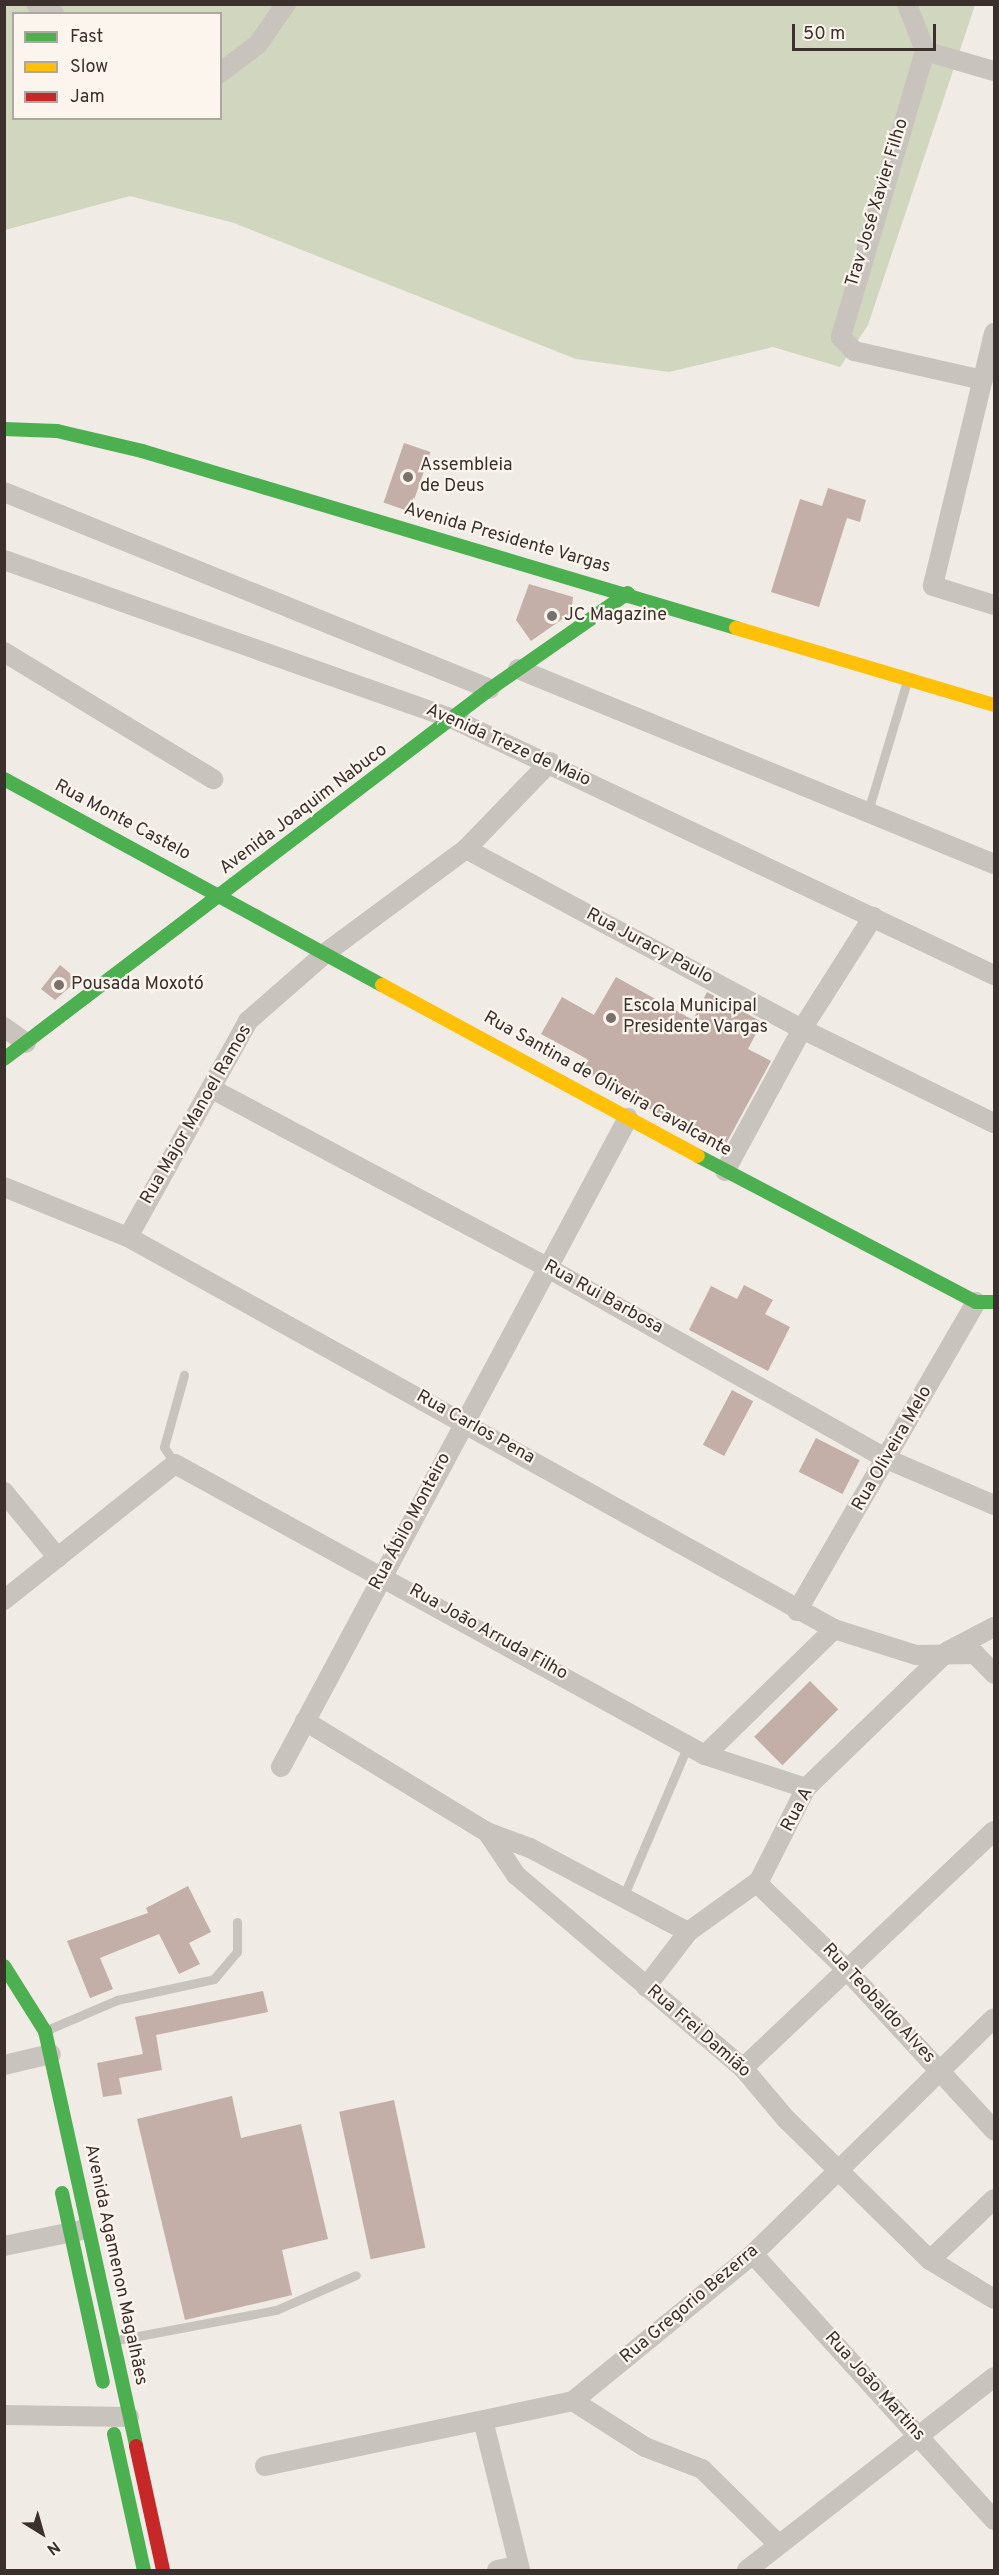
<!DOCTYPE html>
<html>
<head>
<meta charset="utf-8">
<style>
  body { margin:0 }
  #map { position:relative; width:999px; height:2575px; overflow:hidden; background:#f0ebe5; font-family:Overpass,sans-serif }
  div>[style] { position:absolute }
  .green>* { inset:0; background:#d1d6bf }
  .building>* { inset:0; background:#c3afa7; transform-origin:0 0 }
  .lane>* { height:9px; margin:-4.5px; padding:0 4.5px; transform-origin:4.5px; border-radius:4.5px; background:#c9c3be }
  .street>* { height:20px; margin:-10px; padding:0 10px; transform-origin:10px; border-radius:10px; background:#c9c3be }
  .fast>* { height:14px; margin:-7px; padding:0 7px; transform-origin:7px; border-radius:7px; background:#4caf50 }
  .slow>* { height:14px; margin:-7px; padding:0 7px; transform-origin:7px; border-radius:7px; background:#ffc107 }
  .jam>* { height:14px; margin:-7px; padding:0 7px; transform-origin:7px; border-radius:7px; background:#c62828 }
  .dots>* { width:16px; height:16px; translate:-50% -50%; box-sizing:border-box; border:3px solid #fbf5ee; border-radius:50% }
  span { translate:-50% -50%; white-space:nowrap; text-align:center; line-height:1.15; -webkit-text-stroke:4.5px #fbf5ee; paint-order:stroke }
  .street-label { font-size:18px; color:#3b302b }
  .poi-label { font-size:18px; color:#3b302b }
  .left { translate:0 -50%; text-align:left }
  .frame { position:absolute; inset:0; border:6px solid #3b302b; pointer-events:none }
  .legend { position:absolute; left:12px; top:12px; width:210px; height:108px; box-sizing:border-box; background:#fbf5ee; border:2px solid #aea6a0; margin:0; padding:8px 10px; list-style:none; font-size:18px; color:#3b302b }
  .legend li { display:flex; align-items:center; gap:12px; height:30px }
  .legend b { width:30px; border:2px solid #aea6a0 }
  .north { position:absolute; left:12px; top:2503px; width:60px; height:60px; -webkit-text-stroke:4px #fbf5ee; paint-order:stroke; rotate:143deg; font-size:16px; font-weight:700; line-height:24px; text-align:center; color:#3b302b }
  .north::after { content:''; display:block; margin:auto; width:21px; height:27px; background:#3b302b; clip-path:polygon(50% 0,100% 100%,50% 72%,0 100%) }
  .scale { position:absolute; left:792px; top:24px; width:144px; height:27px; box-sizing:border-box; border:3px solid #3b302b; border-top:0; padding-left:8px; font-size:18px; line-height:21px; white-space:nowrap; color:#3b302b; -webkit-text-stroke:4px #fbf5ee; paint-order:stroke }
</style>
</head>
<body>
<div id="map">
  <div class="green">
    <div style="clip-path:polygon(evenodd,5px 5px,975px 5px,868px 325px,840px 367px,773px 347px,669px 372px,576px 359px,234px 223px,130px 196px,5px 230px,5px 5px,14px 14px,220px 14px,220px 118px,14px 118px,14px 14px)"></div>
  </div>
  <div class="building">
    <div style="left:404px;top:443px;width:28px;height:63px;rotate:19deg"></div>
    <div style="clip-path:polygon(828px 488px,866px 500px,860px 522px,847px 518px,819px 607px,771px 592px,800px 499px,822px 506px)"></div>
    <div style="clip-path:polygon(529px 584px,573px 597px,571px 613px,531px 641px,516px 620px)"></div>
    <div style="clip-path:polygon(60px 965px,78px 980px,55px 1000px,41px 989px)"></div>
    <div style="clip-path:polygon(616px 977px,693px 1020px,707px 992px,762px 1022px,748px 1049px,771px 1061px,722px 1151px,582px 1069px,587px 1059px,541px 1034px,562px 997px,594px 1015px)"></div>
    <div style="clip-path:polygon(744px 1285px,773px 1300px,765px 1314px,790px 1327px,768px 1371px,689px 1330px,711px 1286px,737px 1299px)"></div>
    <div style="left:732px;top:1390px;width:24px;height:62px;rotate:28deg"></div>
    <div style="left:816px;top:1438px;width:49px;height:38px;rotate:27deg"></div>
    <div style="left:810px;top:1681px;width:40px;height:79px;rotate:45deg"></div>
    <div style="clip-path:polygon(188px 1886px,211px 1932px,189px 1943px,200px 1964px,179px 1974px,159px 1934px,100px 1958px,113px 1989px,90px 1998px,67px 1941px,148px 1913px,146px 1908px)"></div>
    <div style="clip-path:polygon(263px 1991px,268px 2012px,156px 2035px,162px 2070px,119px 2078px,122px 2094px,103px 2097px,97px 2063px,143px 2054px,135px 2017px)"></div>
    <div style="clip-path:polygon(232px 2096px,241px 2138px,301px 2124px,328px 2239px,282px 2250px,292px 2295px,185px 2320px,137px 2119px)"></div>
    <div style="left:394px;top:2100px;width:151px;height:56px;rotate:78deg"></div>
  </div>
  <div class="lane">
    <div style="left:868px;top:811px;width:133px;rotate:-73.3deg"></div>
    <div style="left:175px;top:1464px;width:20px;rotate:-123deg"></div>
    <div style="left:164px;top:1447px;width:75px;rotate:-74.5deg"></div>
    <div style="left:624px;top:1895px;width:163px;rotate:-66.9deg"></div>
    <div style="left:47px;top:2030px;width:76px;rotate:-23.2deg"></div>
    <div style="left:117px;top:2000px;width:99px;rotate:-12.2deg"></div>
    <div style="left:214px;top:1979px;width:35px;rotate:-50deg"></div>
    <div style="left:237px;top:1952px;width:30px;rotate:-90deg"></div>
    <div style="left:117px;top:2340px;width:162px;rotate:-10.7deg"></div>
    <div style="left:276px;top:2310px;width:87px;rotate:-23.6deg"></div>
  </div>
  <div class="street">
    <div style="left:36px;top:4px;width:21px;rotate:29deg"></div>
    <div style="left:907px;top:4px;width:50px;rotate:69deg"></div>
    <div style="left:925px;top:51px;width:298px;rotate:106.4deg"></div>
    <div style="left:841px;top:337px;width:19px;rotate:47deg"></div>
    <div style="left:854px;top:351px;width:132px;rotate:12.7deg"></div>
    <div style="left:925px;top:51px;width:72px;rotate:16.2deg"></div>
    <div style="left:220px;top:73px;width:48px;rotate:-37.3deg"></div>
    <div style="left:258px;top:44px;width:49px;rotate:-55deg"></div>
    <div style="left:994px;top:333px;width:260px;rotate:103.6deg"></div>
    <div style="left:933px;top:586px;width:64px;rotate:17.3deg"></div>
    <div style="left:4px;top:492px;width:524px;rotate:22.07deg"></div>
    <div style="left:4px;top:560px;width:476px;rotate:19.5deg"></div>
    <div style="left:453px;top:719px;width:599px;rotate:25.32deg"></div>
    <div style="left:4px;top:652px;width:245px;rotate:31.3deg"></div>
    <div style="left:518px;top:669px;width:514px;rotate:22.28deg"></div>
    <div style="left:466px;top:849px;width:381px;rotate:28.2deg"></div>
    <div style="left:802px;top:1029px;width:214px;rotate:26.1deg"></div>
    <div style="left:4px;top:1027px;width:27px;rotate:36deg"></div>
    <div style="left:212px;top:1089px;width:381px;rotate:28deg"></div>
    <div style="left:548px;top:1268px;width:391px;rotate:29.4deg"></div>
    <div style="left:889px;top:1460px;width:114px;rotate:23.2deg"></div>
    <div style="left:725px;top:1171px;width:162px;rotate:-61.5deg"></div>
    <div style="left:802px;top:1029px;width:133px;rotate:-57.6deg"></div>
    <div style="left:4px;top:1187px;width:134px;rotate:22deg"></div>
    <div style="left:128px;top:1237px;width:808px;rotate:29.04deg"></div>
    <div style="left:834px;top:1629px;width:86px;rotate:17.6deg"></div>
    <div style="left:916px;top:1655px;width:59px;rotate:-1deg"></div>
    <div style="left:975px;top:1654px;width:28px;rotate:46deg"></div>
    <div style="left:128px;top:1237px;width:247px;rotate:-60.9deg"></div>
    <div style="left:248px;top:1021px;width:106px;rotate:-41.2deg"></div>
    <div style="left:328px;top:951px;width:172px;rotate:-36.5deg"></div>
    <div style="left:466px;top:849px;width:121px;rotate:-46deg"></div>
    <div style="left:4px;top:1492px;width:85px;rotate:50.7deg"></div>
    <div style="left:4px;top:1600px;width:218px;rotate:-38.5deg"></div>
    <div style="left:175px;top:1464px;width:605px;rotate:28.77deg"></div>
    <div style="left:705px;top:1755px;width:106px;rotate:18.1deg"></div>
    <div style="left:797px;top:1611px;width:357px;rotate:-59.9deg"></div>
    <div style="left:305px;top:1721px;width:213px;rotate:31.4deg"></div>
    <div style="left:487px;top:1832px;width:52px;rotate:56deg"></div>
    <div style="left:516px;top:1875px;width:298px;rotate:40.4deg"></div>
    <div style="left:743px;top:2068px;width:67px;rotate:49.9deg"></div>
    <div style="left:786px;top:2119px;width:202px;rotate:44.4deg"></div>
    <div style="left:930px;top:2260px;width:75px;rotate:31.4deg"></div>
    <div style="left:705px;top:1755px;width:180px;rotate:-44.3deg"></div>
    <div style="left:281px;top:1767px;width:736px;rotate:-61.87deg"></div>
    <div style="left:487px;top:1832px;width:46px;rotate:20.4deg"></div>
    <div style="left:530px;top:1848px;width:179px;rotate:28deg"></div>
    <div style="left:757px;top:1883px;width:121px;rotate:44deg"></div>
    <div style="left:844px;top:1967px;width:222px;rotate:47.4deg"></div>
    <div style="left:646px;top:1987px;width:69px;rotate:-52.6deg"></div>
    <div style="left:688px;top:1932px;width:87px;rotate:-35.7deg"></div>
    <div style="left:759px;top:1881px;width:104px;rotate:-63.2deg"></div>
    <div style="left:806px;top:1788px;width:197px;rotate:-44deg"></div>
    <div style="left:948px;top:1651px;width:52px;rotate:-27.6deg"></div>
    <div style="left:4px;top:2065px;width:48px;rotate:-13.2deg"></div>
    <div style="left:743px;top:2068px;width:345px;rotate:-43.4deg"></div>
    <div style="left:4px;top:2246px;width:80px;rotate:-11.6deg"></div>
    <div style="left:753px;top:2254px;width:359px;rotate:47.8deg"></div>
    <div style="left:930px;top:2260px;width:88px;rotate:-43.6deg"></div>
    <div style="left:573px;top:2401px;width:85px;rotate:32.6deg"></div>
    <div style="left:645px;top:2447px;width:61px;rotate:21.1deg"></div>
    <div style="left:702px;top:2469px;width:107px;rotate:44.6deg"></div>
    <div style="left:4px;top:2415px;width:125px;rotate:0.9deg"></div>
    <div style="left:484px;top:2424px;width:150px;rotate:76.1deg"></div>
    <div style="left:265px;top:2466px;width:315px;rotate:-11.9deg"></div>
    <div style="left:573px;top:2401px;width:232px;rotate:-39.2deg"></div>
    <div style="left:753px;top:2254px;width:337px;rotate:-44.4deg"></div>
    <div style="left:497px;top:2570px;width:21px;rotate:-11deg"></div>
    <div style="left:747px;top:2570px;width:313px;rotate:-38deg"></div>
  </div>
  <div class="fast">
    <div style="left:4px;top:429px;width:53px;rotate:2.2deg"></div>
    <div style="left:57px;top:431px;width:87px;rotate:13.2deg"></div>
    <div style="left:142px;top:451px;width:620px;rotate:16.59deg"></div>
    <div style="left:4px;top:779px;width:430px;rotate:28.6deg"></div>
    <div style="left:4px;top:1059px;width:611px;rotate:-37.28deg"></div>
    <div style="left:490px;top:689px;width:168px;rotate:-34.8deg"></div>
    <div style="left:698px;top:1156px;width:314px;rotate:27.7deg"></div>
    <div style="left:976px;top:1302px;width:18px"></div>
    <div style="left:4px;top:1966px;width:77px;rotate:57.8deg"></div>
    <div style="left:45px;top:2031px;width:425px;rotate:77.6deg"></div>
    <div style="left:62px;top:2193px;width:193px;rotate:77.8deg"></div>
    <div style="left:114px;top:2434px;width:139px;rotate:77.6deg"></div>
  </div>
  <div class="slow">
    <div style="left:736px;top:628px;width:269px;rotate:16.6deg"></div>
    <div style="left:382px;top:985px;width:359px;rotate:28.4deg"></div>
  </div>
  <div class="jam">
    <div style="left:136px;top:2446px;width:127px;rotate:77.7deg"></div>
  </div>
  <div class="dots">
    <div style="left:408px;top:477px;background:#7a716c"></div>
    <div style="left:552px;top:616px;background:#7a716c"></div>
    <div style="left:59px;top:985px;background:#7a716c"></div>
    <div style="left:611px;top:1018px;background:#7a716c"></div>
  </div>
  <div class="street-label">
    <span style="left:878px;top:203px;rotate:-73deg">Trav José Xavier Filho</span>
    <span style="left:507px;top:539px;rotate:16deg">Avenida Presidente Vargas</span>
    <span style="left:508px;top:746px;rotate:24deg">Avenida Treze de Maio</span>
    <span style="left:304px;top:810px;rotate:-37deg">Avenida Joaquim Nabuco</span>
    <span style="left:122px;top:821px;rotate:28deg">Rua Monte Castelo</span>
    <span style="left:649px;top:947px;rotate:28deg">Rua Juracy Paulo</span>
    <span style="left:607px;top:1085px;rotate:29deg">Rua Santina de Oliveira Cavalcante</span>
    <span style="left:197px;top:1115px;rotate:-60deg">Rua Major Manoel Ramos</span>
    <span style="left:603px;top:1298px;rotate:29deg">Rua Rui Barbosa</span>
    <span style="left:475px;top:1428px;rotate:29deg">Rua Carlos Pena</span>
    <span style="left:893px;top:1449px;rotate:-60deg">Rua Oliveira Melo</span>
    <span style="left:411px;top:1522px;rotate:-62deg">Rua Ábilo Monteiro</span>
    <span style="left:488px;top:1633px;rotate:29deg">Rua João Arruda Filho</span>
    <span style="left:798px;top:1810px;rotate:-62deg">Rua A</span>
    <span style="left:878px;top:2004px;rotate:47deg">Rua Teobaldo Alves</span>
    <span style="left:698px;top:2032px;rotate:41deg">Rua Frei Damião</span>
    <span style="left:115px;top:2265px;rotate:78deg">Avenida Agamenon Magalhães</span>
    <span style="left:690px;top:2305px;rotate:-40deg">Rua Gregorio Bezerra</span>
    <span style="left:874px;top:2387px;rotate:48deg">Rua João Martins</span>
  </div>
  <div class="poi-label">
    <span class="left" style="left:420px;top:477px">Assembleia<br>de Deus</span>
    <span class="left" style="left:564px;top:616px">JC Magazine</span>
    <span class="left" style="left:71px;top:985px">Pousada Moxotó</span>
    <span class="left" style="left:623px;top:1018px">Escola Municipal<br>Presidente Vargas</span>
  </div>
  <div class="frame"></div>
  <ul class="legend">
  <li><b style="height:8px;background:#4caf50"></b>Fast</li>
  <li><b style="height:8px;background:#ffc107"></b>Slow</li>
  <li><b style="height:8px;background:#c62828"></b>Jam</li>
  </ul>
  <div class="north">N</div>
  <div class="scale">50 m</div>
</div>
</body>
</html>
